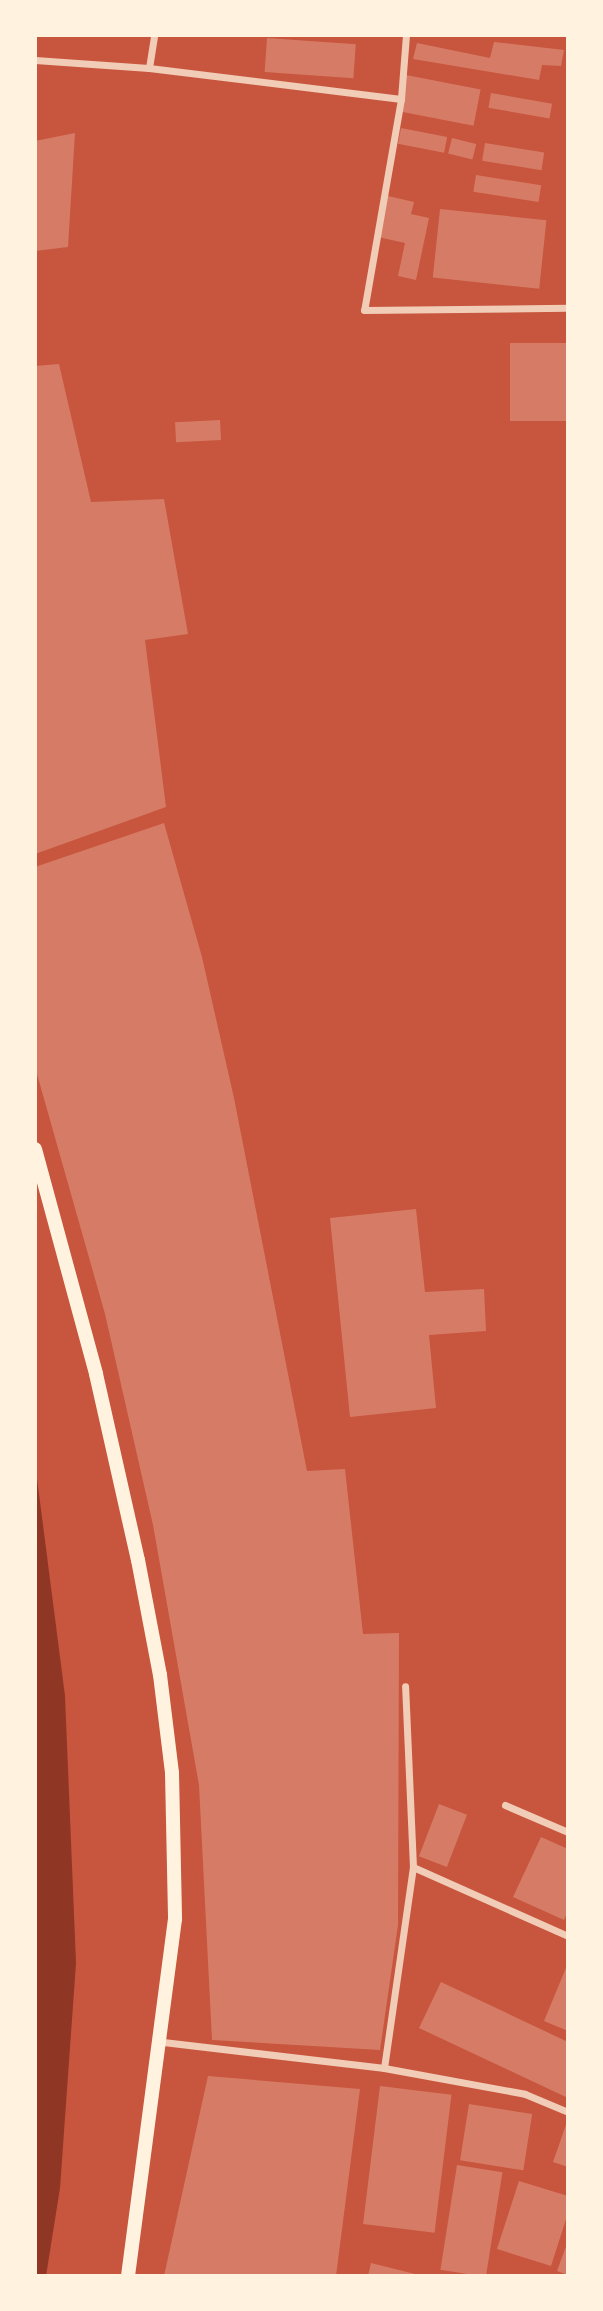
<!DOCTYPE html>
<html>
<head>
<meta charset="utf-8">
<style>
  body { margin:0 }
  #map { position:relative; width:603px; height:2311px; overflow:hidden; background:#c8553d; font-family:Roboto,sans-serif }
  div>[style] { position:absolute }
  .water>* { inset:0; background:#8f3625 }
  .building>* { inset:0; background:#d67c66; transform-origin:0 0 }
  .minor>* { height:7px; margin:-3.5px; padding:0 3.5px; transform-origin:3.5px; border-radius:3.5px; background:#f1ccb7 }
  .secondary>* { height:14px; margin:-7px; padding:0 7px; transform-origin:7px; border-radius:7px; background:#fff3e0 }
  span { translate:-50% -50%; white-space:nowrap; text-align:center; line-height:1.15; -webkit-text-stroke:5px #fff3e0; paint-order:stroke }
  .frame { position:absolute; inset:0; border:37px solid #fff3e0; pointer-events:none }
</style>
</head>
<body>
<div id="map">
  <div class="water">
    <div style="clip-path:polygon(35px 1463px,65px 1696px,76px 1963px,60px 2188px,46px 2276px,35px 2276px)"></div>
  </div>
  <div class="building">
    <div style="left:267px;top:38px;width:89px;height:34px;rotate:4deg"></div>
    <div style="clip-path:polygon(494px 42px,564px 50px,561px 66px,542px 65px,539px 80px,413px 59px,417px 43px,490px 58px)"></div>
    <div style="left:406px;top:75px;width:76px;height:37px;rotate:11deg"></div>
    <div style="left:491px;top:93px;width:62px;height:15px;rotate:10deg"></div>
    <div style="left:401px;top:128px;width:47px;height:16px;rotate:11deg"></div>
    <div style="clip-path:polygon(75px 133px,68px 247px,35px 251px,35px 141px)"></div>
    <div style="left:452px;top:138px;width:25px;height:16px;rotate:14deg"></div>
    <div style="left:485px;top:143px;width:60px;height:18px;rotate:9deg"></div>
    <div style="left:476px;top:175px;width:66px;height:17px;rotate:9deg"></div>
    <div style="clip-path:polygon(388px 196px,414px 202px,411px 214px,429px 218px,416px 280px,398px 276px,405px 243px,378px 237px)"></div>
    <div style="left:440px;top:209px;width:107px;height:69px;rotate:6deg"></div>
    <div style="left:568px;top:343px;width:78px;height:58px;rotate:90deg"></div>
    <div style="clip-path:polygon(59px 364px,91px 502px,164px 499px,188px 634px,145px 640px,166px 807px,35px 854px,35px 366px)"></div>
    <div style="left:220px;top:420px;width:20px;height:45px;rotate:87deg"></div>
    <div style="clip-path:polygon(164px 823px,202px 957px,234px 1098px,307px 1471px,345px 1469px,363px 1634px,399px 1633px,398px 1925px,380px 2050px,212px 2040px,199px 1785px,153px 1525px,105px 1314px,35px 1067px,35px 867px)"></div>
    <div style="clip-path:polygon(416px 1209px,425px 1292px,484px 1289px,486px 1331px,429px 1335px,436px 1408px,350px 1417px,330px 1218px)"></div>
    <div style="left:439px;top:1804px;width:30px;height:56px;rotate:21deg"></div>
    <div style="clip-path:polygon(541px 1837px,568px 1849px,568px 1911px,564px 1920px,513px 1897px)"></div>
    <div style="clip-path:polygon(568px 1963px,568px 2031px,544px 2021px)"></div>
    <div style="clip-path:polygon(441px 1982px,568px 2042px,568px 2098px,419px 2028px)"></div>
    <div style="clip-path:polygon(208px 2076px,360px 2089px,336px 2276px,164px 2276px)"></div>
    <div style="left:380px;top:2086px;width:72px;height:139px;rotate:7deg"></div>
    <div style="left:469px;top:2104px;width:64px;height:57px;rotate:9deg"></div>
    <div style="clip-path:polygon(568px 2119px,568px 2167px,553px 2162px)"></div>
    <div style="left:457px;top:2165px;width:46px;height:106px;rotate:9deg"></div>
    <div style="clip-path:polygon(519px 2181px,568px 2196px,568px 2213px,551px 2266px,497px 2249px)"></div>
    <div style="clip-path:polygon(568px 2241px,568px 2275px,557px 2271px)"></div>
    <div style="clip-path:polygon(371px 2263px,419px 2275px,419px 2276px,368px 2276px)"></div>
  </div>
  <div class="minor">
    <div style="left:406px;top:35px;width:64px;rotate:94.5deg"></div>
    <div style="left:401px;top:99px;width:214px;rotate:99.9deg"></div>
    <div style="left:364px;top:310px;width:204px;rotate:-0.6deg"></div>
    <div style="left:35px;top:60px;width:114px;rotate:4deg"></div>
    <div style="left:149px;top:68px;width:254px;rotate:7deg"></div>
    <div style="left:149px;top:68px;width:33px;rotate:-81deg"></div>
    <div style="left:505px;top:1805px;width:69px;rotate:23.2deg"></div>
    <div style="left:413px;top:1867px;width:170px;rotate:24deg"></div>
    <div style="left:163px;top:2042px;width:223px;rotate:6.7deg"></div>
    <div style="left:384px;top:2068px;width:143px;rotate:10.4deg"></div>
    <div style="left:525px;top:2094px;width:47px;rotate:22.7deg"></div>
    <div style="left:384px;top:2068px;width:203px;rotate:-81.8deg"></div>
    <div style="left:413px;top:1867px;width:181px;rotate:-92.5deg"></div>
  </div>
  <div class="secondary">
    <div style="left:35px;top:1149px;width:233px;rotate:74.8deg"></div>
    <div style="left:96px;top:1374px;width:191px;rotate:77.3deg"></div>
    <div style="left:138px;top:1560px;width:117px;rotate:79.2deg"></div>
    <div style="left:160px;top:1675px;width:99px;rotate:83deg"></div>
    <div style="left:172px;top:1773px;width:146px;rotate:88.8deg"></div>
    <div style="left:175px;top:1919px;width:360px;rotate:97.5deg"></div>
  </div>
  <div class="frame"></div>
</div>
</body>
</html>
